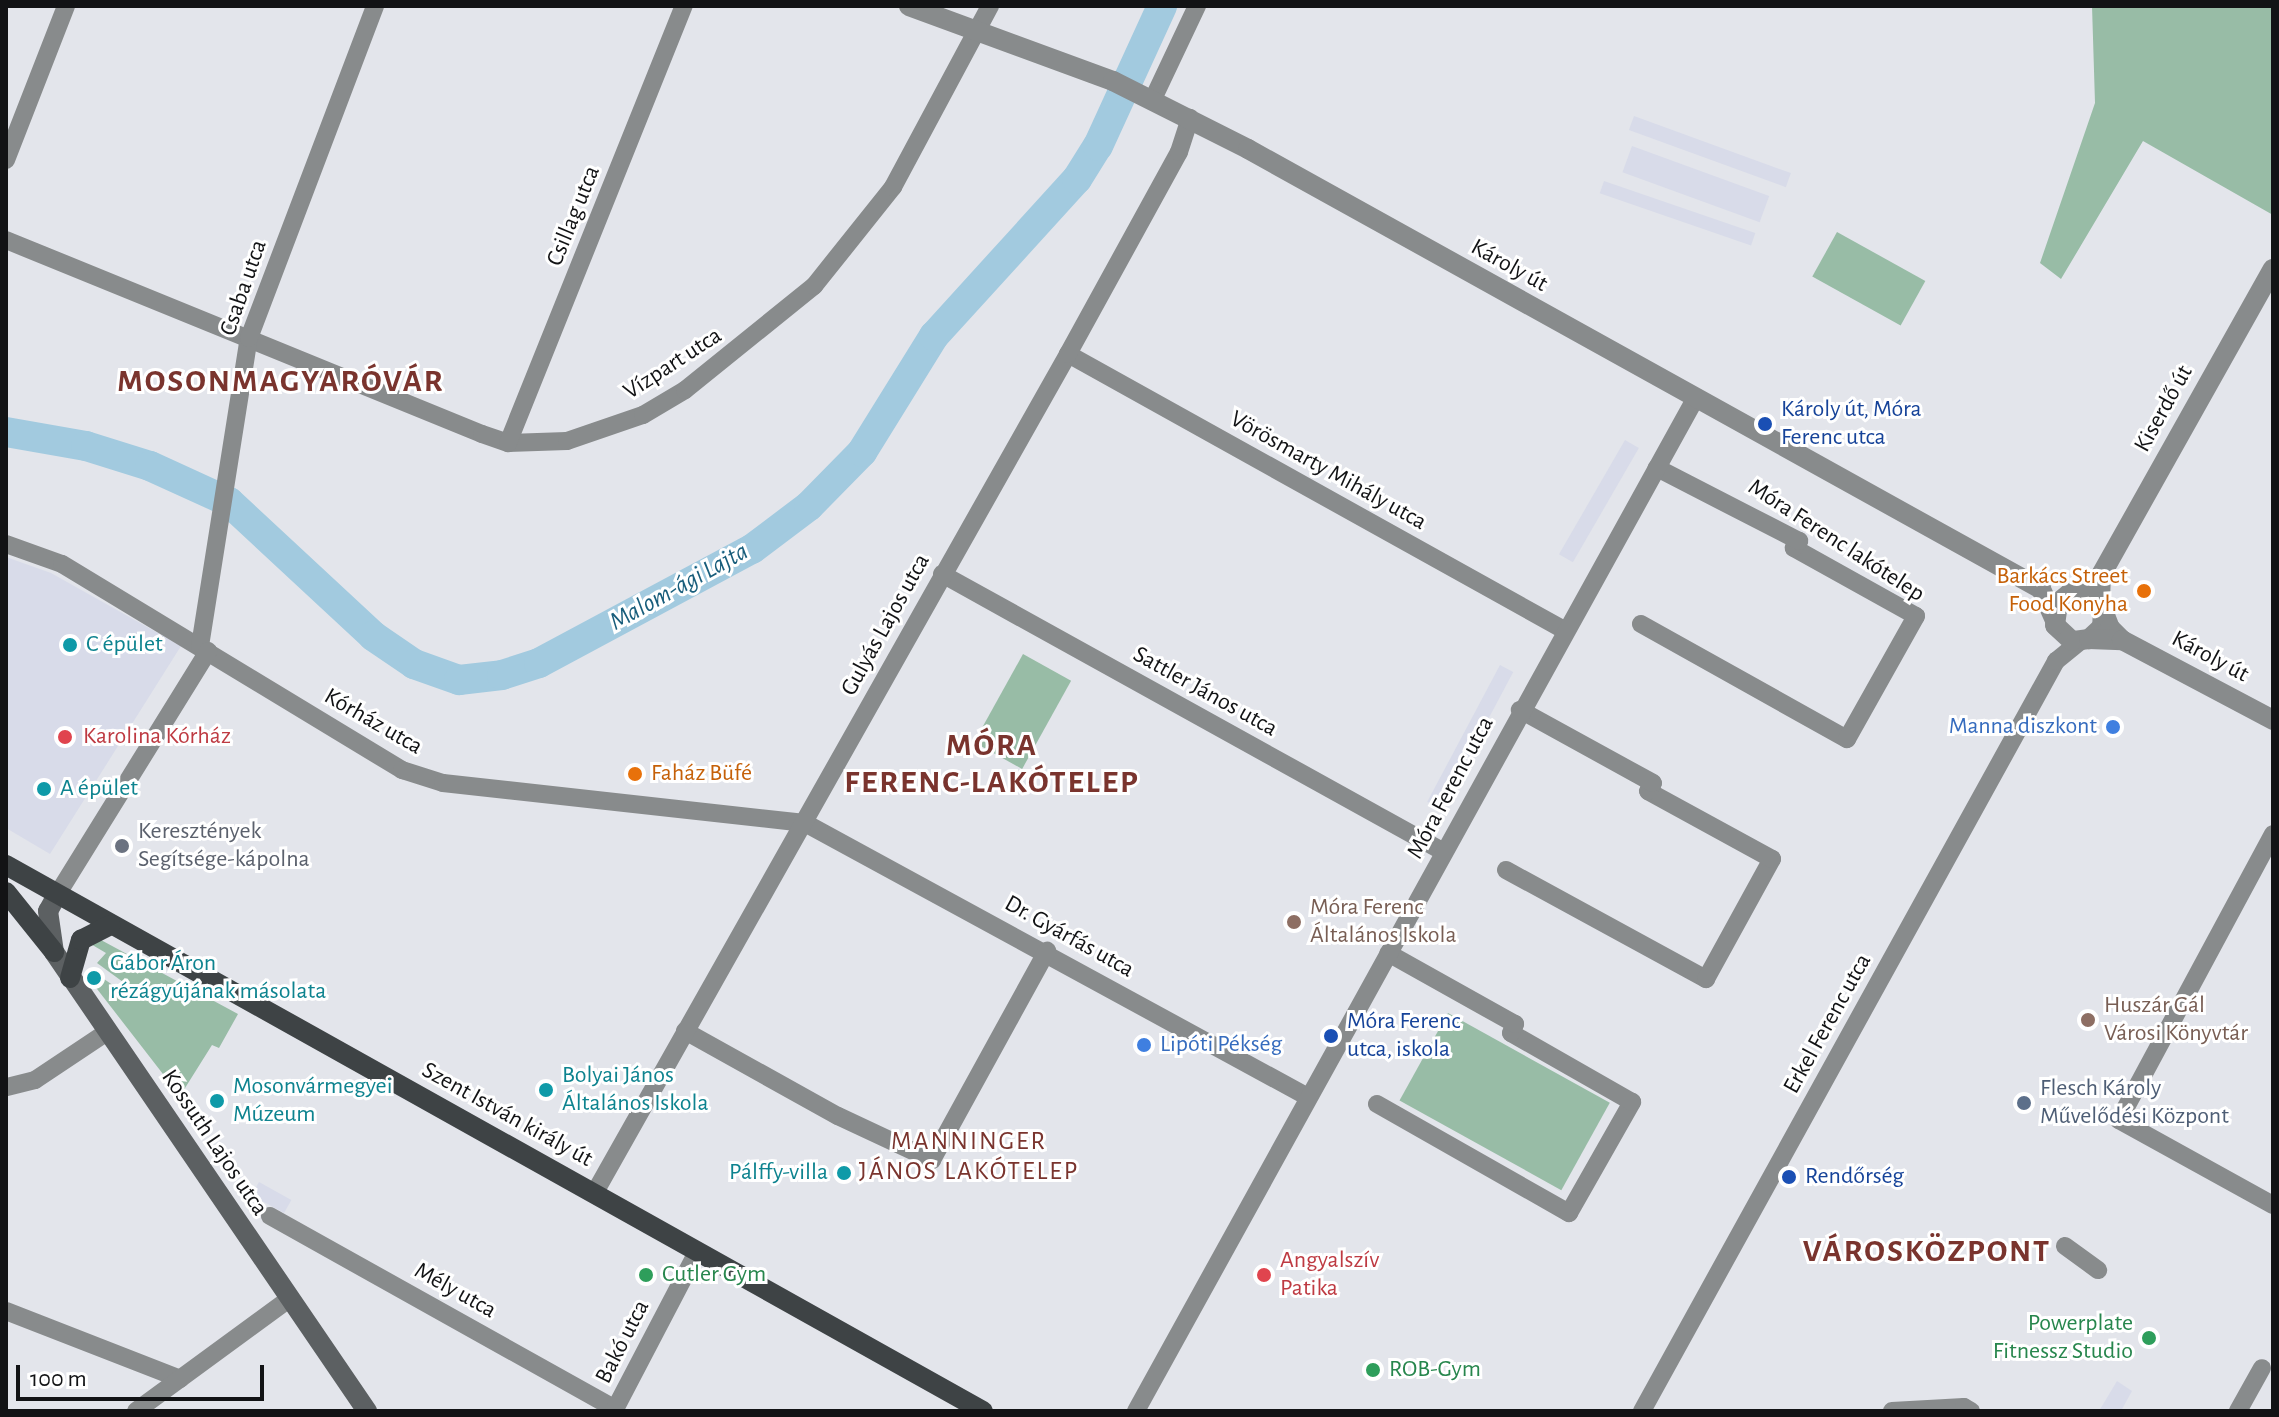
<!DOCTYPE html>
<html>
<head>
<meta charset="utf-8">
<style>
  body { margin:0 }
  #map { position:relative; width:2279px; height:1417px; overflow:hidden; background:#e3e5eb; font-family:"Alegreya Sans",sans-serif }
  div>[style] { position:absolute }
  .built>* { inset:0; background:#d8dbe9; transform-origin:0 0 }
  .green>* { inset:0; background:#98bca6; transform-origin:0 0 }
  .river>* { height:30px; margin:-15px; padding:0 15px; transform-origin:15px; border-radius:15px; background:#a2cadf }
  .minor>* { height:18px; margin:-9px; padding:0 9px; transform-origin:9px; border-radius:9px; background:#888b8c }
  .tertiary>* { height:20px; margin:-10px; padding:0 10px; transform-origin:10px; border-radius:10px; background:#888b8c }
  .secondary>* { height:20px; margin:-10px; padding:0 10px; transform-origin:10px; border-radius:10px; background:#5c6062 }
  .primary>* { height:20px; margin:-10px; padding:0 10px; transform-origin:10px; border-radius:10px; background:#3e4345 }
  .dots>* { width:22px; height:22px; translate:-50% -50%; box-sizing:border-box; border:4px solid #fff; border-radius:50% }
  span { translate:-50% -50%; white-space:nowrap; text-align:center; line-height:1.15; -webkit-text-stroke:6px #fff; paint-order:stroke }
  .street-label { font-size:24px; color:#121315 }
  .transit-label { font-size:24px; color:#164399 }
  .left { translate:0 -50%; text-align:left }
  .food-label { font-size:24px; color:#c56008 }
  .right { translate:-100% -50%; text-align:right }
  .culture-label { font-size:24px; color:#0d838f }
  .shop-label { font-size:24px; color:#366cbe }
  .health-label { font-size:24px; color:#be3a42 }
  .worship-label { font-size:24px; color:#5b616d }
  .education-label { font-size:24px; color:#785e54 }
  .service-label { font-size:24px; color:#4e5e75 }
  .leisure-label { font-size:24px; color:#27864d }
  .water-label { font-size:26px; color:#185d7b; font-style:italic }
  .neighbourhood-label { font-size:26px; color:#7a342e; letter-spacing:2px }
  .district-label { font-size:32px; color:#7a342e; font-weight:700; letter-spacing:2px }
  .frame { position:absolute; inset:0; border:8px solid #121315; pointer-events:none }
  .scale { position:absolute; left:16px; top:1365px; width:248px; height:36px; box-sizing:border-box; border:4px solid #121315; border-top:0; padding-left:10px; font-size:24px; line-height:28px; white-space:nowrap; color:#121315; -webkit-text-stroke:6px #fff; paint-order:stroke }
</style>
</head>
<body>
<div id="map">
  <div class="built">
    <div style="left:1634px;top:116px;width:167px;height:15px;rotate:20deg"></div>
    <div style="left:1632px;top:146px;width:146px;height:28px;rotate:20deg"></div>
    <div style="left:1604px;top:181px;width:160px;height:13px;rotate:19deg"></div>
    <div style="left:1625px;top:440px;width:16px;height:132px;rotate:30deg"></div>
    <div style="clip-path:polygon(6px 557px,51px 573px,181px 646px,50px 854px,6px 828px)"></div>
    <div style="left:1500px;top:665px;width:15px;height:155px;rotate:28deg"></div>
    <div style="left:259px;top:1182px;width:37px;height:15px;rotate:29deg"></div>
    <div style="clip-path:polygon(2117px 1381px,2132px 1391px,2121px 1411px,2099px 1411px)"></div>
  </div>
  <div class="green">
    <div style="clip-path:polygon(2092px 6px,2273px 6px,2273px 215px,2143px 141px,2061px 279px,2040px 263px,2095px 103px)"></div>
    <div style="left:1837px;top:232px;width:101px;height:51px;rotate:29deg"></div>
    <div style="left:1023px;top:654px;width:55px;height:101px;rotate:29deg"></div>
    <div style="clip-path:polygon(101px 940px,238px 1014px,219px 1048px,212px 1045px,180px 1096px,87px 976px,91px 970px,117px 988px,123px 982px,97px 963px,106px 953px,89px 943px)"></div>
    <div style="left:1448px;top:1013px;width:185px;height:100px;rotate:29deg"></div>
  </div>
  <div class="river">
    <div style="left:6px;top:432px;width:81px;rotate:9.9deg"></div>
    <div style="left:86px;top:446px;width:67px;rotate:17.4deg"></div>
    <div style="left:150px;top:466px;width:87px;rotate:24.5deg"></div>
    <div style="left:229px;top:502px;width:197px;rotate:42.9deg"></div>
    <div style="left:373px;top:636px;width:50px;rotate:34.3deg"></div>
    <div style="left:414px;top:664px;width:48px;rotate:19.6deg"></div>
    <div style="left:459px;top:680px;width:43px;rotate:-6.6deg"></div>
    <div style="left:502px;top:675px;width:39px;rotate:-18deg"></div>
    <div style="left:539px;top:663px;width:242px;rotate:-28.2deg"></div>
    <div style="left:752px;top:549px;width:71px;rotate:-37deg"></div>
    <div style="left:809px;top:506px;width:76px;rotate:-45.5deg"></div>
    <div style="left:862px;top:452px;width:137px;rotate:-58.2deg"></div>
    <div style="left:934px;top:336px;width:212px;rotate:-47.7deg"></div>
    <div style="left:1077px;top:179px;width:39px;rotate:-58deg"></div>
    <div style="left:1098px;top:146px;width:154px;rotate:-65.4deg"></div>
  </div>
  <div class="minor">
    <div style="left:1153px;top:99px;width:103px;rotate:-64.7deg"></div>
    <div style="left:6px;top:160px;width:165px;rotate:-68.7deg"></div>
    <div style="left:6px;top:240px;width:514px;rotate:22.17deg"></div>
    <div style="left:482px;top:434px;width:28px;rotate:19deg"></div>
    <div style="left:508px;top:443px;width:59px;rotate:-1.9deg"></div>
    <div style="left:567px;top:441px;width:80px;rotate:-18.9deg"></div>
    <div style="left:643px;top:415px;width:49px;rotate:-30.8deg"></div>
    <div style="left:685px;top:390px;width:166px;rotate:-38.9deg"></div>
    <div style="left:814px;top:286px;width:127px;rotate:-51.4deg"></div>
    <div style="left:893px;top:187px;width:205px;rotate:-61.8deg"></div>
    <div style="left:1068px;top:354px;width:568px;rotate:29.09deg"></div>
    <div style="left:508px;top:443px;width:471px;rotate:-68.1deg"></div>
    <div style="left:6px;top:544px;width:59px;rotate:19.7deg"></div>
    <div style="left:62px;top:564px;width:398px;rotate:31.2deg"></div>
    <div style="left:402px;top:770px;width:43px;rotate:17.6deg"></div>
    <div style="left:443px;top:783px;width:364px;rotate:6.3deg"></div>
    <div style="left:805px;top:823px;width:573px;rotate:28.58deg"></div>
    <div style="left:942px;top:574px;width:574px;rotate:28.98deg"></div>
    <div style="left:1641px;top:624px;width:236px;rotate:29.2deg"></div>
    <div style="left:1847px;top:739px;width:141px;rotate:-60.7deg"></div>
    <div style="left:1916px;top:616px;width:140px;rotate:-150.9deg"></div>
    <div style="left:1794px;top:548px;width:9px;rotate:-54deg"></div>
    <div style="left:1799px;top:541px;width:160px;rotate:-152.8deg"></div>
    <div style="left:200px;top:646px;width:312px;rotate:-81deg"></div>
    <div style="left:249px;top:338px;width:355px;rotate:-69.2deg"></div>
    <div style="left:2273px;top:834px;width:325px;rotate:118.3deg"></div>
    <div style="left:2119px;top:1120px;width:176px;rotate:28.9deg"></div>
    <div style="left:1506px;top:870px;width:228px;rotate:28.6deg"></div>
    <div style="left:1706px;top:979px;width:137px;rotate:-61.2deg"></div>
    <div style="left:1772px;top:859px;width:141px;rotate:-151.3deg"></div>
    <div style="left:1648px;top:791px;width:9px;rotate:-58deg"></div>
    <div style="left:1653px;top:783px;width:152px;rotate:-151.2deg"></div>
    <div style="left:57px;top:895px;width:287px;rotate:-58.2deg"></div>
    <div style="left:685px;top:1031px;width:175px;rotate:29.1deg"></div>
    <div style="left:838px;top:1116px;width:104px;rotate:25.1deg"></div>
    <div style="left:932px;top:1160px;width:239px;rotate:-61.2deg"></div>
    <div style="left:7px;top:1087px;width:29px;rotate:-14deg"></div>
    <div style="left:35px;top:1080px;width:87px;rotate:-33.7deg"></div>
    <div style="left:1377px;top:1104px;width:221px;rotate:29.6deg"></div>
    <div style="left:1569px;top:1213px;width:128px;rotate:-60.4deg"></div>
    <div style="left:1632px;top:1102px;width:139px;rotate:-150.3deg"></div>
    <div style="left:1511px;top:1033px;width:10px;rotate:-66deg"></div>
    <div style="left:1515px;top:1024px;width:145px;rotate:-150.8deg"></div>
    <div style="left:594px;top:1194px;width:965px;rotate:-60.56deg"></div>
    <div style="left:1068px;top:354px;width:230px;rotate:-61.2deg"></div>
    <div style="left:1179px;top:152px;width:36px;rotate:-72deg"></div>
    <div style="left:270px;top:1216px;width:396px;rotate:29.2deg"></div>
    <div style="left:2065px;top:1246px;width:41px;rotate:36deg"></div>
    <div style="left:6px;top:1311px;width:187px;rotate:21.3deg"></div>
    <div style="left:136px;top:1411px;width:190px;rotate:-36.2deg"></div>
    <div style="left:614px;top:1411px;width:179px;rotate:-62.4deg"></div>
    <div style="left:1136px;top:1411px;width:1156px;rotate:-61.08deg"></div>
    <div style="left:1642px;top:1411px;width:857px;rotate:-61.1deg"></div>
    <div style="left:2056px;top:661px;width:32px;rotate:-39deg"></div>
    <div style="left:1892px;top:1411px;width:72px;rotate:-3.2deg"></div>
    <div style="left:1964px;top:1407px;width:8px;rotate:30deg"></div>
    <div style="left:2238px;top:1411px;width:49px;rotate:-60.8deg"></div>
  </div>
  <div class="tertiary">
    <div style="left:909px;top:6px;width:217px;rotate:20.2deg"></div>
    <div style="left:1113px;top:81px;width:151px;rotate:26.7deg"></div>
    <div style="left:1248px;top:149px;width:907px;rotate:29.02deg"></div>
    <div style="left:2041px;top:589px;width:32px;rotate:66deg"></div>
    <div style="left:2100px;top:602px;width:27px;rotate:-88deg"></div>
    <div style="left:2101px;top:575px;width:351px;rotate:-60.7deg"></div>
    <div style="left:2103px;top:610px;width:17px;rotate:93deg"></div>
    <div style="left:2102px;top:627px;width:18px;rotate:137deg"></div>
    <div style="left:2089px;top:639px;width:17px;rotate:173deg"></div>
    <div style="left:2072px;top:641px;width:23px;rotate:-137deg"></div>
    <div style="left:2055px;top:625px;width:22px;rotate:-82deg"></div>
    <div style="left:2058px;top:603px;width:16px;rotate:-40deg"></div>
    <div style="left:2070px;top:593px;width:16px;rotate:-4deg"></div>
    <div style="left:2086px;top:592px;width:17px;rotate:36deg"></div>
    <div style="left:2100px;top:602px;width:9px;rotate:69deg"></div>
    <div style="left:2103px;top:610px;width:19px;rotate:69deg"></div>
    <div style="left:2110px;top:628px;width:17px;rotate:45deg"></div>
    <div style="left:2089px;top:639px;width:33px;rotate:2deg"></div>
    <div style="left:2122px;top:640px;width:171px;rotate:27.9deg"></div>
  </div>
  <div class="secondary">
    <div style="left:57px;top:895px;width:18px;rotate:119deg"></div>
    <div style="left:48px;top:911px;width:41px;rotate:81.7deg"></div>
    <div style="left:54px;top:952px;width:556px;rotate:55.71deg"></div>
  </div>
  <div class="primary">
    <div style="left:6px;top:865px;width:1119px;rotate:29.2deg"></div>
    <div style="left:6px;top:892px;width:77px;rotate:51.3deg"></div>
    <div style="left:70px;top:978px;width:40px;rotate:-74deg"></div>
    <div style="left:81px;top:940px;width:33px;rotate:-27deg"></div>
  </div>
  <div class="dots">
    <div style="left:1765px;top:424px;background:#1a4fb4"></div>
    <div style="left:2144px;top:591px;background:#e8710a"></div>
    <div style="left:70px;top:645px;background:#0f9aa8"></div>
    <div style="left:2113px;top:727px;background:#3f7fe0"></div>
    <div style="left:65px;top:737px;background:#e0444e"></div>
    <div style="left:635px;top:774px;background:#e8710a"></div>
    <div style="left:44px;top:789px;background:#0f9aa8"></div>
    <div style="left:122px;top:846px;background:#6b7280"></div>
    <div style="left:1294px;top:922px;background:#8d6e63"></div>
    <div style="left:94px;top:978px;background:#0f9aa8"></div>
    <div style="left:2088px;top:1020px;background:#8d6e63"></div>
    <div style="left:1331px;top:1036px;background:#1a4fb4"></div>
    <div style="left:1144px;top:1045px;background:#3f7fe0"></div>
    <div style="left:546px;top:1090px;background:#0f9aa8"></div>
    <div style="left:217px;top:1101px;background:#0f9aa8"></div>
    <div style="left:2024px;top:1103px;background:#5c6f8a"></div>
    <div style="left:844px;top:1173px;background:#0f9aa8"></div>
    <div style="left:1789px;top:1177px;background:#1a4fb4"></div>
    <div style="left:646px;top:1275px;background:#2e9e5b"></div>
    <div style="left:1264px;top:1275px;background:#e0444e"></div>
    <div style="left:2149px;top:1338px;background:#2e9e5b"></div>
    <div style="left:1373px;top:1370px;background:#2e9e5b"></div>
  </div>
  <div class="street-label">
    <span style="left:574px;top:216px;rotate:-68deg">Csillag utca</span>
    <span style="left:1509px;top:266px;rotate:29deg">Károly út</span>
    <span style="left:244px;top:288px;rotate:-71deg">Csaba utca</span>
    <span style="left:673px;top:364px;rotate:-33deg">Vízpart utca</span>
    <span style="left:2164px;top:409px;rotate:-61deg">Kiserdő út</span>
    <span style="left:1328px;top:471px;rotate:29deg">Vörösmarty Mihály utca</span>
    <span style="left:1836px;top:541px;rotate:33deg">Móra Ferenc lakótelep</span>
    <span style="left:886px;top:625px;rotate:-61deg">Gulyás Lajos utca</span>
    <span style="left:2210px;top:657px;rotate:28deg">Károly út</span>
    <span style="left:1205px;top:692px;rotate:29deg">Sattler János utca</span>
    <span style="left:373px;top:722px;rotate:30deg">Kórház utca</span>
    <span style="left:1451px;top:788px;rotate:-62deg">Móra Ferenc utca</span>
    <span style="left:1069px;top:937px;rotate:29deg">Dr. Gyárfás utca</span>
    <span style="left:1828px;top:1024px;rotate:-61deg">Erkel Ferenc utca</span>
    <span style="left:507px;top:1115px;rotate:29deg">Szent István király út</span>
    <span style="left:214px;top:1143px;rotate:56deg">Kossuth Lajos utca</span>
    <span style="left:455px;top:1291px;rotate:29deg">Mély utca</span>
    <span style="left:623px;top:1342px;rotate:-63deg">Bakó utca</span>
  </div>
  <div class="transit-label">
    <span class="left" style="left:1781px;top:424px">Károly út, Móra<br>Ferenc utca</span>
    <span class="left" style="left:1347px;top:1036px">Móra Ferenc<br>utca, iskola</span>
    <span class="left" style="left:1805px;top:1177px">Rendőrség</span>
  </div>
  <div class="food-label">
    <span class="right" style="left:2128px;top:591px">Barkács Street<br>Food Konyha</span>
    <span class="left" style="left:651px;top:774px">Faház Büfé</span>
  </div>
  <div class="culture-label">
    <span class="left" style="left:86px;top:645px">C épület</span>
    <span class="left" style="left:60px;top:789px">A épület</span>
    <span class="left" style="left:110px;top:978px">Gábor Áron<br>rézágyújának másolata</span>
    <span class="left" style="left:562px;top:1090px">Bolyai János<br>Általános Iskola</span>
    <span class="left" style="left:233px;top:1101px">Mosonvármegyei<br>Múzeum</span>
    <span class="right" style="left:828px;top:1173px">Pálffy-villa</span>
  </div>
  <div class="shop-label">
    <span class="right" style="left:2097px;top:727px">Manna diszkont</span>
    <span class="left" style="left:1160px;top:1045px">Lipóti Pékség</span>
  </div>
  <div class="health-label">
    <span class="left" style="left:83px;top:737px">Karolina Kórház</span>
    <span class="left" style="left:1280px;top:1275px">Angyalszív<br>Patika</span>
  </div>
  <div class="worship-label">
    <span class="left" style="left:138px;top:846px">Keresztények<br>Segítsége-kápolna</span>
  </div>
  <div class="education-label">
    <span class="left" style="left:1310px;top:922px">Móra Ferenc<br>Általános Iskola</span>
    <span class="left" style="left:2104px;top:1020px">Huszár Gál<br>Városi Könyvtár</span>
  </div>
  <div class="service-label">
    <span class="left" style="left:2040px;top:1103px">Flesch Károly<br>Művelődési Központ</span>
  </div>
  <div class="leisure-label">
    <span class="left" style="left:662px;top:1275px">Cutler Gym</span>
    <span class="right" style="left:2133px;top:1338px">Powerplate<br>Fitnessz Studio</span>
    <span class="left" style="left:1389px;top:1370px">ROB-Gym</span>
  </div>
  <div class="water-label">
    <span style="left:679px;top:587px;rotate:-29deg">Malom-ági Lajta</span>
  </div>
  <div class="neighbourhood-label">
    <span style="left:969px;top:1157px">MANNINGER<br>JÁNOS LAKÓTELEP</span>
  </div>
  <div class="district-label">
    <span style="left:281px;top:381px">MOSONMAGYARÓVÁR</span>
    <span style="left:992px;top:764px">MÓRA<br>FERENC-LAKÓTELEP</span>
    <span style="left:1927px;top:1251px">VÁROSKÖZPONT</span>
  </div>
  <div class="frame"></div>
  <div class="scale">100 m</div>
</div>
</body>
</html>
